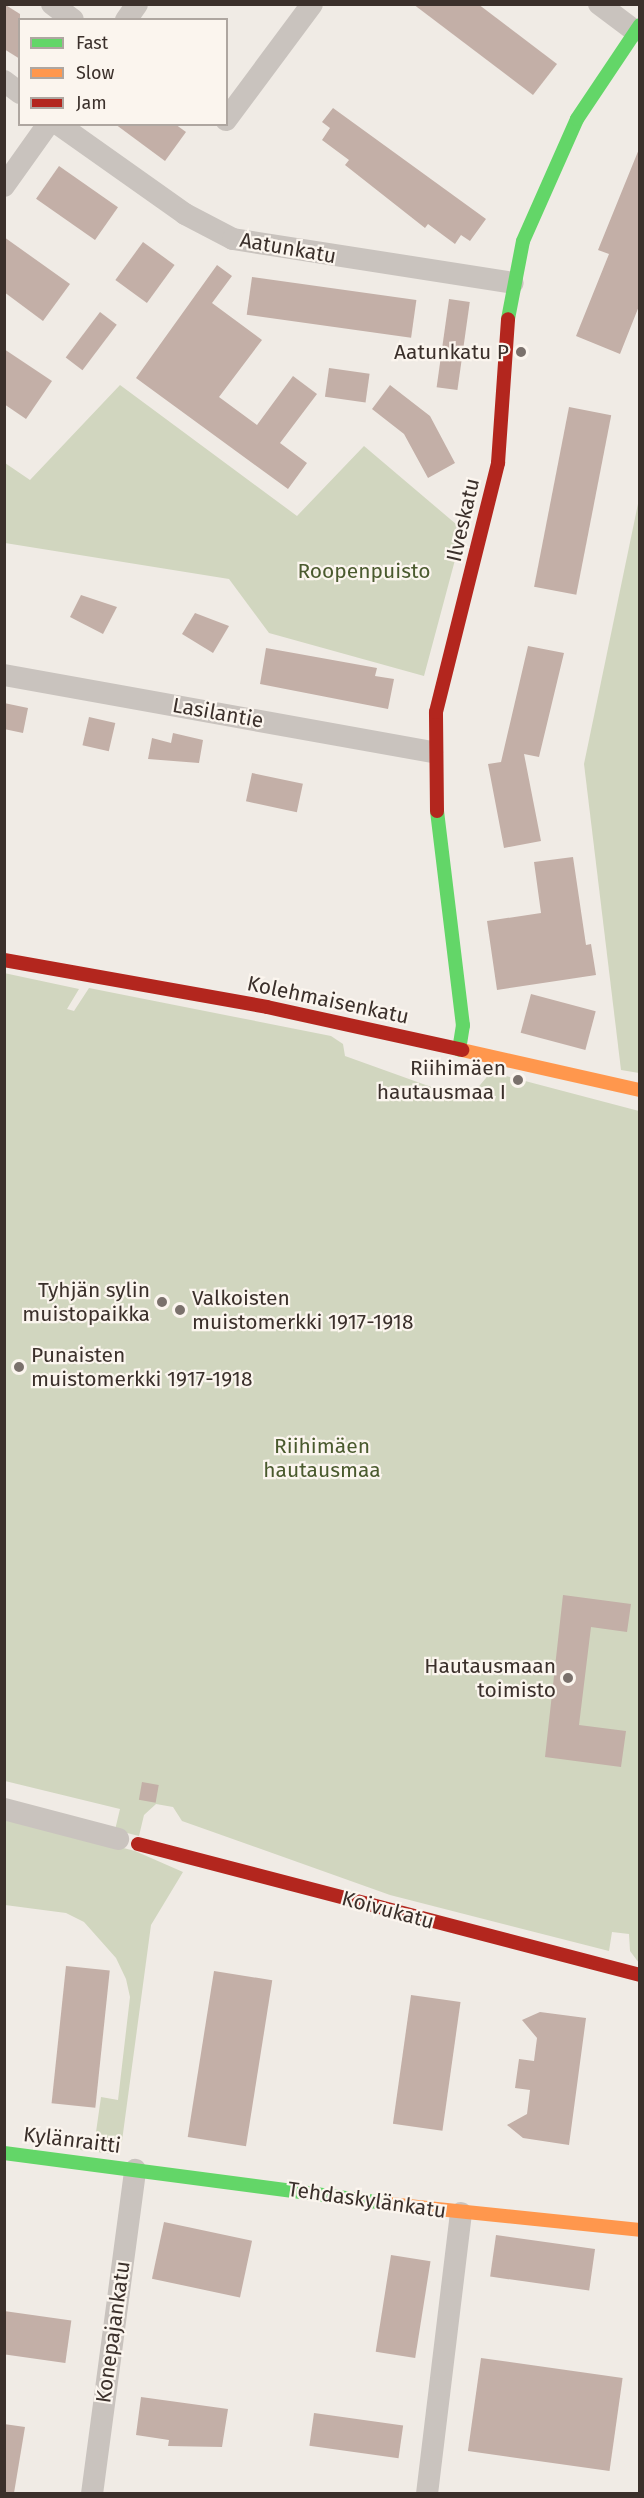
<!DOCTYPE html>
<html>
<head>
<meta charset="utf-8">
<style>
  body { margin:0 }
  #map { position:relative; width:644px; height:2498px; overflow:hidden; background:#f0ebe5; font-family:"Fira Sans",sans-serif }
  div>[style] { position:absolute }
  .green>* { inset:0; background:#d1d6bf }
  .building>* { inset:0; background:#c3afa7; transform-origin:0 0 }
  .street>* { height:22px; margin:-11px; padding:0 11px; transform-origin:11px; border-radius:11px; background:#c9c3be }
  .fast>* { height:14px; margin:-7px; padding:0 7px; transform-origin:7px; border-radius:7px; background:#63d668 }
  .slow>* { height:14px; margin:-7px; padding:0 7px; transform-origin:7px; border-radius:7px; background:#ff974d }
  .jam>* { height:14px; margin:-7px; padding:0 7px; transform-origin:7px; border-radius:7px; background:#b3261e }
  .dots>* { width:16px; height:16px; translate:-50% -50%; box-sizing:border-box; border:3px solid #fbf5ee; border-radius:50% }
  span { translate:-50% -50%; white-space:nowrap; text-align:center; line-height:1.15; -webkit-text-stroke:4.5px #fbf5ee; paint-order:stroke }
  .street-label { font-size:21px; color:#3b302b }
  .poi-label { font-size:21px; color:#3b302b }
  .right { translate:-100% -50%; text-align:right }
  .left { translate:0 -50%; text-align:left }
  .park-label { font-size:21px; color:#4a5a2e }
  .frame { position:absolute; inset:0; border:6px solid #3b302b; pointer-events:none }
  .legend { position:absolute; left:18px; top:18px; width:210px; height:108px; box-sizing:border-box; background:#fbf5ee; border:2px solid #aea6a0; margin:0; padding:8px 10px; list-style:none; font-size:18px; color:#3b302b }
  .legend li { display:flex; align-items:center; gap:12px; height:30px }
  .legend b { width:30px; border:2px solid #aea6a0 }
</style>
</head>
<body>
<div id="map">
  <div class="green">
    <div style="clip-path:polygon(120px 385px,297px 516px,364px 446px,463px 530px,424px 676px,269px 633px,229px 579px,5px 543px,5px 463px,30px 480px)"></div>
    <div style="clip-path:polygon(639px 499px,639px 1073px,621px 1070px,584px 764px)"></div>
    <div style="clip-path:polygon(4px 973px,79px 989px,67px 1009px,74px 1011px,89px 988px,331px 1036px,343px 1044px,345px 1056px,448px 1093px,470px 1097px,491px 1072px,639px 1111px,639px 1963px,630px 1951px,629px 1934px,612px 1932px,609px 1951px,390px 1895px,182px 1821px,173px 1807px,156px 1804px,144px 1815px,139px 1836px,115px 1830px,120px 1809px,5px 1781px)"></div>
    <div style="clip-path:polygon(4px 1817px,135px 1851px,183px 1872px,151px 1925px,122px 2141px,113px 2154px,72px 2149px,67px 2135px,95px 2139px,101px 2097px,118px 2100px,130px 1997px,126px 1979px,116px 1958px,84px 1922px,66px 1913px,5px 1905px)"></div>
  </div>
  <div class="building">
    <div style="clip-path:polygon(4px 4px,20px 14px,20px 59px,4px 49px)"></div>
    <div style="clip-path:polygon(413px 4px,478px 4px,557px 64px,533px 95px)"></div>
    <div style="clip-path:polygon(333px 108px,486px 219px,470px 241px,461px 235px,455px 244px,428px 224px,425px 228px,345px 165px,349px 160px,322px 140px,330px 128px,322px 122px)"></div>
    <div style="clip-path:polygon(115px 124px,175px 124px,186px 132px,165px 161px)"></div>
    <div style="clip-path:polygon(639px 149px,639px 306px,620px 354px,576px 336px,609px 254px,598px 250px)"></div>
    <div style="left:59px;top:166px;width:72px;height:40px;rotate:35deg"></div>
    <div style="clip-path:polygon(4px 237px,70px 284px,43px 321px,4px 292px)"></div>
    <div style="left:143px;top:242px;width:39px;height:47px;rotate:36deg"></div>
    <div style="clip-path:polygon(217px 265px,232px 276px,212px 303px,262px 340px,219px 397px,257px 425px,293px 376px,317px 394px,280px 443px,307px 463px,288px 489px,136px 378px)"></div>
    <div style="left:252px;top:277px;width:166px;height:38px;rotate:8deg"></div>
    <div style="left:449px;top:299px;width:21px;height:89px;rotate:8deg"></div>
    <div style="left:100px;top:312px;width:21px;height:57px;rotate:37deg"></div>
    <div style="clip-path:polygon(4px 349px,52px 381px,26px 419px,4px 404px)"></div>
    <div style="left:329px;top:368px;width:41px;height:29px;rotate:8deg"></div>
    <div style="clip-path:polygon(390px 385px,430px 416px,455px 463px,428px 478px,404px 434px,372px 409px)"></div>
    <div style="left:569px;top:407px;width:43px;height:183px;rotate:11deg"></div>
    <div style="clip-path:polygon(81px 595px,117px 607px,103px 634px,70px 617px)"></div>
    <div style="clip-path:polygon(195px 613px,229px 626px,213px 653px,182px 634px)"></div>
    <div style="clip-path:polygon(528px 646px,564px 653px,539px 757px,524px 754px,541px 841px,504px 848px,488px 764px,501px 762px)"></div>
    <div style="clip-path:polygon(266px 648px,377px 668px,375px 676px,394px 679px,388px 709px,260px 684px)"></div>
    <div style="clip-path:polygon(4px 703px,28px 708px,23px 733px,4px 729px)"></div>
    <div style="left:89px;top:717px;width:27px;height:29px;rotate:13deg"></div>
    <div style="clip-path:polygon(173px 733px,203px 740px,199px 763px,148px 759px,152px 738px,171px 743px)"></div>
    <div style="left:252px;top:773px;width:52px;height:29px;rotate:12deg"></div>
    <div style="clip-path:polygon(573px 857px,586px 945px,591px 944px,596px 975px,497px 990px,487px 921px,541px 913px,534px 862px)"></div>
    <div style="left:531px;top:994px;width:67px;height:40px;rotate:15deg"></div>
    <div style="clip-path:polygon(563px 1595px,631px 1604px,627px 1632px,591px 1627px,579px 1725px,626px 1731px,621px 1767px,545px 1757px)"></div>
    <div style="left:142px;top:1782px;width:17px;height:18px;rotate:10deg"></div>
    <div style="left:66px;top:1966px;width:44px;height:138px;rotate:6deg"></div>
    <div style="left:214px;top:1971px;width:59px;height:168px;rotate:9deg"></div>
    <div style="left:411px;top:1995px;width:50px;height:130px;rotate:8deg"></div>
    <div style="clip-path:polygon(540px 2012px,586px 2018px,569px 2145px,523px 2138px,507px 2125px,527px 2114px,530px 2090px,515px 2088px,519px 2059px,534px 2061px,537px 2038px,522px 2020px)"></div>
    <div style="left:164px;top:2222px;width:90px;height:58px;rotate:12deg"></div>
    <div style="left:496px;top:2235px;width:100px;height:42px;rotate:8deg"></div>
    <div style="left:391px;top:2255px;width:40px;height:98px;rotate:9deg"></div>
    <div style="left:4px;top:2311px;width:68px;height:43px;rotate:8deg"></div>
    <div style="left:481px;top:2358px;width:143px;height:94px;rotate:8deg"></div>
    <div style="clip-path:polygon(141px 2397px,228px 2409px,222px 2447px,168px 2446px,169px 2440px,136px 2435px)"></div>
    <div style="left:314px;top:2413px;width:90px;height:33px;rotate:8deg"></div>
    <div style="clip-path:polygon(4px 2424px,25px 2427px,14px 2493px,4px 2493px)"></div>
  </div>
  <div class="street">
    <div style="left:52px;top:4px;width:26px;rotate:37deg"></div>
    <div style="left:599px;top:4px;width:45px;rotate:36.9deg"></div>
    <div style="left:126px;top:20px;width:19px;rotate:-55deg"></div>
    <div style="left:4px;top:81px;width:20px;rotate:37deg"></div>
    <div style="left:226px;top:120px;width:144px;rotate:-53.4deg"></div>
    <div style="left:58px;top:124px;width:156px;rotate:35.3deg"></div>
    <div style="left:185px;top:214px;width:54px;rotate:27.5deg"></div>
    <div style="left:233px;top:239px;width:283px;rotate:8.9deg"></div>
    <div style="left:4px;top:186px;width:76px;rotate:-54.6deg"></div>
    <div style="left:4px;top:675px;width:435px;rotate:10.2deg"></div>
    <div style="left:4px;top:1809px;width:118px;rotate:14.7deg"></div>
    <div style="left:92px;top:2494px;width:327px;rotate:-82.4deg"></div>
    <div style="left:427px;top:2494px;width:283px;rotate:-83.1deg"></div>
  </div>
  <div class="fast">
    <div style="left:508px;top:319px;width:79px;rotate:-79.1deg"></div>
    <div style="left:523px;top:241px;width:133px;rotate:-66.1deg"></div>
    <div style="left:577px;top:119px;width:113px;rotate:-56.2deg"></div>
    <div style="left:437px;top:811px;width:216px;rotate:83.1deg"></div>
    <div style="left:463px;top:1025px;width:25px;rotate:99deg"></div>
    <div style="left:4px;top:2153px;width:388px;rotate:7.5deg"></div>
  </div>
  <div class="slow">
    <div style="left:462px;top:1050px;width:182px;rotate:12.7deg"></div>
    <div style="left:389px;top:2204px;width:252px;rotate:5.9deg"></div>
  </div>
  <div class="jam">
    <div style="left:437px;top:811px;width:99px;rotate:-90.6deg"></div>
    <div style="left:436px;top:712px;width:257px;rotate:-76deg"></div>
    <div style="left:498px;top:463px;width:144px;rotate:-86deg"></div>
    <div style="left:4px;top:960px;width:267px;rotate:10.1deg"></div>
    <div style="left:267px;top:1007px;width:200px;rotate:12.4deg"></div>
    <div style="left:138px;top:1844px;width:519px;rotate:14.63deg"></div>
  </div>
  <div class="dots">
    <div style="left:521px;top:352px;background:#7a716c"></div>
    <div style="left:518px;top:1080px;background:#7a716c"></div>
    <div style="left:162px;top:1302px;background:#7a716c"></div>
    <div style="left:180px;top:1310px;background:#7a716c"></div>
    <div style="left:19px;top:1367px;background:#7a716c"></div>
    <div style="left:568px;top:1678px;background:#7a716c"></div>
  </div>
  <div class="street-label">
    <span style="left:288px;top:248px;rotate:10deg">Aatunkatu</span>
    <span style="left:463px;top:520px;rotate:-77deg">Ilveskatu</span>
    <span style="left:218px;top:713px;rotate:10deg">Lasilantie</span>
    <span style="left:328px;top:1000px;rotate:12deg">Kolehmaisenkatu</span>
    <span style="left:388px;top:1910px;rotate:15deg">Koivukatu</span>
    <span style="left:72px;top:2140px;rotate:7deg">Kylänraitti</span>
    <span style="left:367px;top:2200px;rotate:8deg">Tehdaskylänkatu</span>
    <span style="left:113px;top:2332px;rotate:-82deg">Konepajankatu</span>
  </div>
  <div class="poi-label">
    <span class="right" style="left:509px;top:352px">Aatunkatu P</span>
    <span class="right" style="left:506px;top:1080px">Riihimäen<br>hautausmaa I</span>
    <span class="right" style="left:150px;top:1302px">Tyhjän sylin<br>muistopaikka</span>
    <span class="left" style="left:192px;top:1310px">Valkoisten<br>muistomerkki 1917-1918</span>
    <span class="left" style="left:31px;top:1367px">Punaisten<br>muistomerkki 1917-1918</span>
    <span class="right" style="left:556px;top:1678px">Hautausmaan<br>toimisto</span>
  </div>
  <div class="park-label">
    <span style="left:364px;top:571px">Roopenpuisto</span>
    <span style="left:322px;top:1458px">Riihimäen<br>hautausmaa</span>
  </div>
  <div class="frame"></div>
  <ul class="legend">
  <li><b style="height:8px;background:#63d668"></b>Fast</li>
  <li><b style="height:8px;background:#ff974d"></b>Slow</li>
  <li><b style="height:8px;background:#b3261e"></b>Jam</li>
  </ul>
</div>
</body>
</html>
